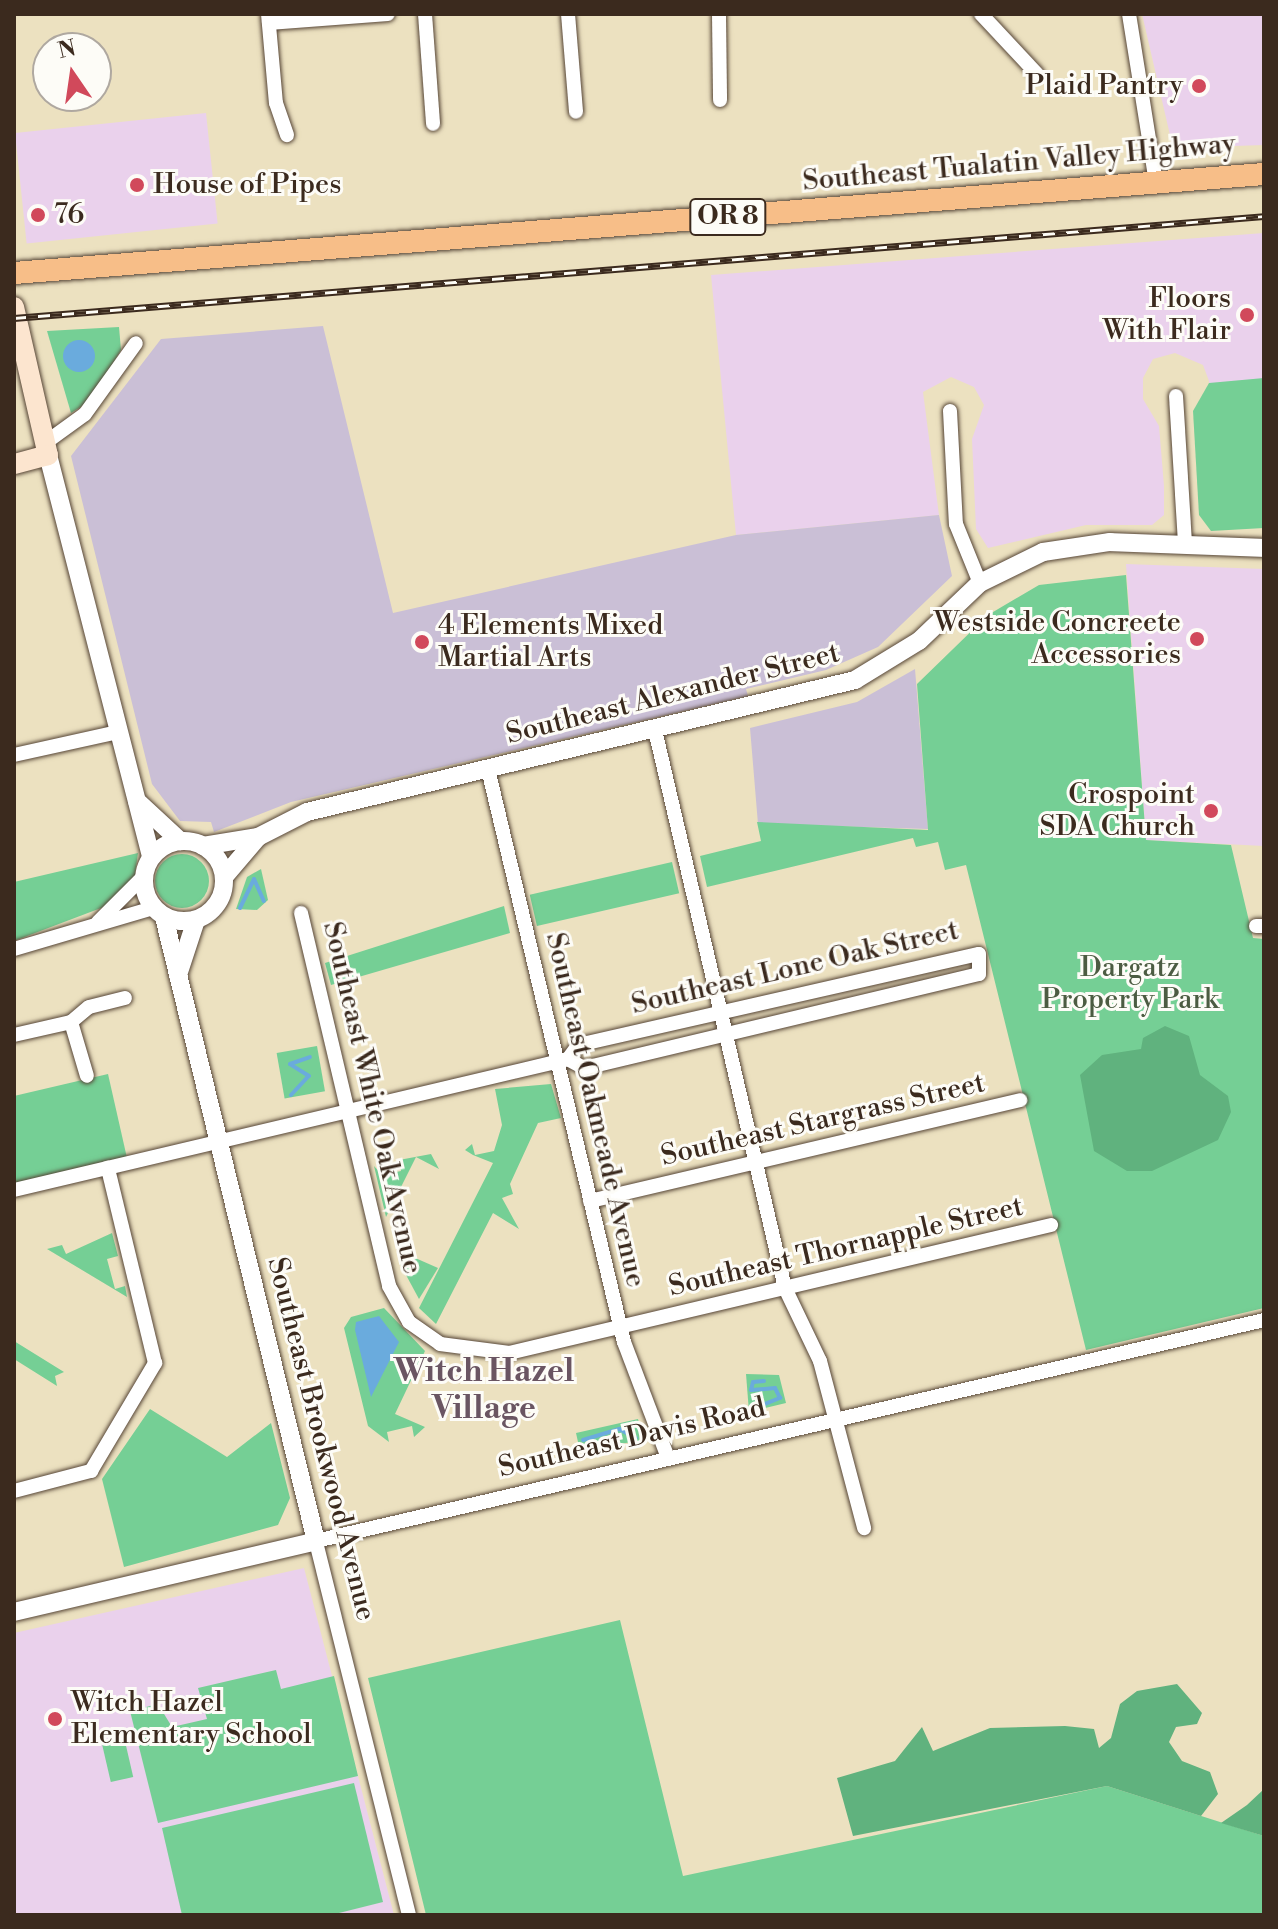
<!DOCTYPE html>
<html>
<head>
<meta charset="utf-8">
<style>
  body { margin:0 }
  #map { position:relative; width:1278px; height:1929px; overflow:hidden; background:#ece1c0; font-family:"Libre Bodoni",serif }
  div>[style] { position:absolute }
  .built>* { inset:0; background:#ead1ec; transform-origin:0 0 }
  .industrial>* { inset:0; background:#cabfd6 }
  .green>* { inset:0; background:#75cf95; transform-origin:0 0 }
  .round { border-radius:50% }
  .forest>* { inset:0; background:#60b27e }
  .water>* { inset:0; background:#6aabdd }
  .stream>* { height:4px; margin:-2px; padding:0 2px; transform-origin:2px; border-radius:2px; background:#6aabdd }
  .roads { filter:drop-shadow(0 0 2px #564536) drop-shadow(0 0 2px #564536) }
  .minor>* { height:14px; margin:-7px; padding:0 7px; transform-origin:7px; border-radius:7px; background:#fff }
  .tertiary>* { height:18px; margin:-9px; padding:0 9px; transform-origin:9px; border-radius:9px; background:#fff }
  .tertiary>.ring { margin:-9px; padding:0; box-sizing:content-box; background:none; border:18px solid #fff; border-radius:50% }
  .secondary>* { height:20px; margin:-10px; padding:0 10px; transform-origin:10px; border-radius:10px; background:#fce5cf }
  .primary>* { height:22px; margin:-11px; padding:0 11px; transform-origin:11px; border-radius:11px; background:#f7be88 }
  .rail>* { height:7px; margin-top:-3.5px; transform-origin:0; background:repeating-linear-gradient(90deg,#fdfcf7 0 12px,#3b2a1e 0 24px); box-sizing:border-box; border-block:2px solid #3b2a1e }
  .dots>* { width:22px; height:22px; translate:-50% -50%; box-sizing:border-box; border:4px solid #fdfcf7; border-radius:50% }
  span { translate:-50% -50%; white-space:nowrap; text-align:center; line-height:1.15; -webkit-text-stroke:6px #fdfcf7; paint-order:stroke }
  .shield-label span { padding:2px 6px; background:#fdfcf7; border:2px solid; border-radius:6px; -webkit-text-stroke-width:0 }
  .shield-label { font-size:26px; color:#3b2a1e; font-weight:700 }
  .poi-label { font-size:28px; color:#3b2a1e }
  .right { translate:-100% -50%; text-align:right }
  .left { translate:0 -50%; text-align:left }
  .street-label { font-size:28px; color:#3b2a1e }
  .park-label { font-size:28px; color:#4c5c42 }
  .quarter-label { font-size:32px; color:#6a5562; font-weight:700 }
  .frame { position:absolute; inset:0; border:16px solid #3b2a1e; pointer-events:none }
  .north { position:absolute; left:32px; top:32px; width:80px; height:80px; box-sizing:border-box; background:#fdfcf7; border:2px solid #afa8a0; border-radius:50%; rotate:347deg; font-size:22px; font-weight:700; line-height:32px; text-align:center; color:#3b2a1e }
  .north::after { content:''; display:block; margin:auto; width:28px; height:36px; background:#d1495b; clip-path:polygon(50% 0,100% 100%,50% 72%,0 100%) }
</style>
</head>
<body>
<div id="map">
  <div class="built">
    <div style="clip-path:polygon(1142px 14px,1264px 14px,1264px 145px,1173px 148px)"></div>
    <div style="left:206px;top:113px;width:111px;height:192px;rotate:84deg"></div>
    <div style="clip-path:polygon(1264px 233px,1264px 528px,1218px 527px,1209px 381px,1203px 365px,1175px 353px,1153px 359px,1143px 378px,1143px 399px,1159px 426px,1164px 486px,1164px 515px,1152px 525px,1086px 525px,988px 548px,976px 529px,972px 439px,984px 405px,974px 387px,951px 377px,923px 392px,939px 515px,736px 535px,711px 275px)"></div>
    <div style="clip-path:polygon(1126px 564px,1264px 569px,1264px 846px,1146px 840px)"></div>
    <div style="clip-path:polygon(304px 1568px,394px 1915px,14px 1915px,14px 1633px)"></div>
  </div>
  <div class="industrial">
    <div style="clip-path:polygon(323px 326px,393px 613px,736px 535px,939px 515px,952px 576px,878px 647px,826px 670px,746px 689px,748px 696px,291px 802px,214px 832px,211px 822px,180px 821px,152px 784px,71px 456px,161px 339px)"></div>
    <div style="clip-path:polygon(915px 669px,928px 829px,758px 824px,750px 728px,857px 702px)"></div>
  </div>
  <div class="green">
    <div style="clip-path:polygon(119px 327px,121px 350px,90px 401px,71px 413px,47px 331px)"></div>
    <div style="clip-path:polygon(1264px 378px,1264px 528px,1211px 531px,1199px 515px,1193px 411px,1209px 383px)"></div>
    <div style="clip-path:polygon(1126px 575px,1146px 840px,1231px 845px,1253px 938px,1264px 939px,1264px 1308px,1086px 1350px,966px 865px,945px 870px,938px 842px,916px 847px,913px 838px,707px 887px,700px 856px,761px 841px,757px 822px,928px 830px,917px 684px,988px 615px,1039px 585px)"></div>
    <div style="clip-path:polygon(138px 853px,134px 881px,109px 905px,14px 941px,14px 882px)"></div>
    <div class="round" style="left:155px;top:854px;width:54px;height:54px"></div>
    <div style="left:672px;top:862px;width:32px;height:146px;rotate:77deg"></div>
    <div style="clip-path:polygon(261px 869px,268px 900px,257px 910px,236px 909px,247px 877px)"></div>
    <div style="clip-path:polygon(504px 906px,510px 933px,331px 985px,325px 963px)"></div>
    <div style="left:317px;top:1046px;width:46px;height:41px;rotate:80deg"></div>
    <div style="clip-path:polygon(108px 1074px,127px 1158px,14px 1186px,14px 1096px)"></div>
    <div style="clip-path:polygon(551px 1084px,561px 1118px,538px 1123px,510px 1184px,513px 1194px,502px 1198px,519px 1229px,493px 1213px,436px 1324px,419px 1308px,493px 1163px,473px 1155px,465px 1150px,472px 1144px,475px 1155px,494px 1151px,502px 1125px,495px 1089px)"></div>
    <div style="clip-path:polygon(431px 1154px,439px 1169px,416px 1157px,386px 1217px,374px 1166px,382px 1175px,401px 1171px,399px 1160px)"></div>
    <div style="clip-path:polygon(112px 1233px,118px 1256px,107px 1259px,115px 1289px,125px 1286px,127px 1297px,47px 1249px,62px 1245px,66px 1254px)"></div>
    <div style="clip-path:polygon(413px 1257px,438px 1268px,419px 1299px,399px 1262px)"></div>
    <div style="clip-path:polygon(384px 1308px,425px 1351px,395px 1414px,425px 1427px,414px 1437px,412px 1426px,387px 1432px,389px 1442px,368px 1426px,344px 1328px,351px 1317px)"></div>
    <div style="clip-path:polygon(14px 1341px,64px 1372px,55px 1376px,57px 1386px,14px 1359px)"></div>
    <div style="clip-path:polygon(746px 1374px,779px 1375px,786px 1403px,749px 1412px)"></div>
    <div style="clip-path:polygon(150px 1409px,227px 1457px,271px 1423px,290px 1498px,278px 1525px,124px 1567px,102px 1479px)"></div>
    <div style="clip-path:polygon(638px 1419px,643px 1440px,580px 1451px,576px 1433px)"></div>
    <div style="clip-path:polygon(620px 1620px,683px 1876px,1107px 1786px,1264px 1836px,1264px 1915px,426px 1915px,368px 1678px)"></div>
    <div style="clip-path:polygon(276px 1670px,281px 1689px,334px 1676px,358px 1776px,158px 1823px,130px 1711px,158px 1704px,172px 1727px,207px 1719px,198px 1688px)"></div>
    <div style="left:124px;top:1737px;width:41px;height:23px;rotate:77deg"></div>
    <div style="clip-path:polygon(354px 1783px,383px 1902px,331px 1915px,182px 1915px,162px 1828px)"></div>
  </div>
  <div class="forest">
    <div style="clip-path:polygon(1165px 1026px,1189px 1036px,1200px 1075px,1228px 1096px,1231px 1112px,1218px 1140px,1152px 1171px,1127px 1171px,1094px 1151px,1080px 1075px,1102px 1055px,1141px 1049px,1143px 1038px)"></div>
    <div style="clip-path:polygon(1177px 1684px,1202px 1713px,1197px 1724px,1176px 1727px,1169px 1742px,1182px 1761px,1210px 1772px,1218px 1794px,1201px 1816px,1107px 1786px,853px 1836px,837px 1778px,895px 1761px,922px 1727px,933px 1751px,990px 1728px,1065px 1726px,1094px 1729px,1099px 1748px,1111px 1738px,1120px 1704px,1137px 1691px)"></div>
    <div style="clip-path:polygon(1264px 1789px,1264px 1836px,1221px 1823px,1247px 1805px)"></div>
  </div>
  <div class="water">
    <div class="round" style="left:63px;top:340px;width:32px;height:32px"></div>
    <div style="clip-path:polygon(379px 1316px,399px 1342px,371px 1397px,355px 1330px,356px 1322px)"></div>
  </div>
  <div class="stream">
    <div style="left:240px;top:908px;width:32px;rotate:-64deg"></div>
    <div style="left:254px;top:879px;width:24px;rotate:66deg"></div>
    <div style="left:291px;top:1095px;width:26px;rotate:-47deg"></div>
    <div style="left:309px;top:1076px;width:22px;rotate:-148deg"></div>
    <div style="left:290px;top:1064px;width:21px;rotate:-19deg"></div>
    <div style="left:760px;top:1406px;width:22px;rotate:-22deg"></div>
    <div style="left:780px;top:1398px;width:11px;rotate:-117deg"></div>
    <div style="left:775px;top:1388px;width:24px;rotate:175deg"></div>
    <div style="left:751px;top:1390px;width:8px;rotate:-76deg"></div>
    <div style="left:753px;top:1382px;width:11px;rotate:-5deg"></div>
    <div style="left:583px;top:1440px;width:38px;rotate:-17deg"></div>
    <div style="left:619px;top:1429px;width:19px;rotate:28deg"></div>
  </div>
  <div class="roads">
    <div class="minor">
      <div style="left:268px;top:14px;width:89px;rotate:84.9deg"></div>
      <div style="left:276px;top:103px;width:34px;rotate:71deg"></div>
      <div style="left:425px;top:14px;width:110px;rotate:85.8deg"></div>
      <div style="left:568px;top:14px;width:98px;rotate:85.3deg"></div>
      <div style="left:719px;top:14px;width:86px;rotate:89.3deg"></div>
      <div style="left:981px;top:14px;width:82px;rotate:47deg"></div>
      <div style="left:1129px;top:14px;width:170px;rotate:80.9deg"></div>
      <div style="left:269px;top:23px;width:119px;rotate:-4.3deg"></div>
      <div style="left:1176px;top:396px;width:147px;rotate:86.5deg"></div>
      <div style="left:950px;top:411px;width:113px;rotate:87deg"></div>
      <div style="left:956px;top:524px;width:64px;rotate:67.9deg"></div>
      <div style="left:45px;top:443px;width:49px;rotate:-35.9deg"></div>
      <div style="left:85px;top:414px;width:87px;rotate:-54.3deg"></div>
      <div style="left:655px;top:730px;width:573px;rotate:76.89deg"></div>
      <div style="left:785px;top:1288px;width:81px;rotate:64.4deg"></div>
      <div style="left:820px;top:1361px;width:173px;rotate:75.2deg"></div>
      <div style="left:14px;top:755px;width:107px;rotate:-12.5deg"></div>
      <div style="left:488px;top:769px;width:589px;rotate:76.65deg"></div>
      <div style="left:624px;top:1342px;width:124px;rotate:69.2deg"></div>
      <div style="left:301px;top:913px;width:383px;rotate:76.7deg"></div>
      <div style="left:389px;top:1286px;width:41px;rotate:60.9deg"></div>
      <div style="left:409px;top:1322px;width:38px;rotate:35deg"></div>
      <div style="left:440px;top:1344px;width:70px;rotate:7.4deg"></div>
      <div style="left:509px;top:1353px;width:557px;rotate:-13.29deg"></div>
      <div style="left:98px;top:922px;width:64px;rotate:-45deg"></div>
      <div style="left:1256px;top:926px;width:8px"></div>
      <div style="left:14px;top:949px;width:145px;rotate:-16.4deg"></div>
      <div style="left:71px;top:1022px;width:56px;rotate:73.5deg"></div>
      <div style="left:14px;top:1035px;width:58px;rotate:-12.8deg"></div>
      <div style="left:71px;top:1022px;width:23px;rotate:-40deg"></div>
      <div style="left:89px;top:1007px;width:37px;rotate:-14deg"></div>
      <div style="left:14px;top:1190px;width:569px;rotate:-13.3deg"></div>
      <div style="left:568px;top:1059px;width:17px;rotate:-54deg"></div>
      <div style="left:578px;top:1045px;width:411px;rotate:-12.8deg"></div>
      <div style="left:979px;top:954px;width:20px;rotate:90deg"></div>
      <div style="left:979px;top:974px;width:406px;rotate:166.6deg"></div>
      <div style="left:584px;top:1068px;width:18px;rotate:-151deg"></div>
      <div style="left:590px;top:1201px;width:442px;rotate:-13.2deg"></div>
      <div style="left:14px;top:1491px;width:80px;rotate:-14.6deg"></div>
      <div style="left:91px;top:1471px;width:126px;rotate:-59.3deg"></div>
      <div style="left:155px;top:1363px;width:201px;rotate:-103.6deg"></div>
      <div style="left:409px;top:1915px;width:385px;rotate:-104deg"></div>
      <div style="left:316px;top:1541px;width:973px;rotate:-13.12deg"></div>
    </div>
    <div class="tertiary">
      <div style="left:48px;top:455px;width:415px;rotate:75.6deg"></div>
      <div style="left:137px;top:801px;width:59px;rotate:42.9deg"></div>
      <div class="ring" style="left:144px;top:841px;width:62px;height:62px"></div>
      <div style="left:203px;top:846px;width:56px;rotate:-9.3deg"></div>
      <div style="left:224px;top:877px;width:52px;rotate:-49.6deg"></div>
      <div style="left:258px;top:837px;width:55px;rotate:-27deg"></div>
      <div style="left:307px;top:812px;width:564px;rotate:-13.54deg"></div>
      <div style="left:855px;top:680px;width:75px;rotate:-31.4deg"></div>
      <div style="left:919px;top:641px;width:84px;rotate:-43.6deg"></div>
      <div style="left:980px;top:583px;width:70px;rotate:-26.2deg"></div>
      <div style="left:1043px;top:552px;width:68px;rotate:-8.5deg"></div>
      <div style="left:1110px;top:542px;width:154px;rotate:2.2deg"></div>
      <div style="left:178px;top:975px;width:58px;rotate:-71.9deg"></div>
      <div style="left:14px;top:1612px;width:310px;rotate:-13.2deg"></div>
      <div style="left:316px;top:1541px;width:642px;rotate:-103.69deg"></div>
    </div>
    <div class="secondary">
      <div style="left:14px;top:307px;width:152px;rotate:77.1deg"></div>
      <div style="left:48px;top:455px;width:35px;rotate:165deg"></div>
    </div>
    <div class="primary">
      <div style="left:14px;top:273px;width:1254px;rotate:-4.53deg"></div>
    </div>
  </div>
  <div class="rail">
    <div style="left:14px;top:318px;width:1254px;rotate:-4.66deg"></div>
  </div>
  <div class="dots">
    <div style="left:1199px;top:86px;background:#d1495b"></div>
    <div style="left:137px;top:185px;background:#d1495b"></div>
    <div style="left:38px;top:215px;background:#d1495b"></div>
    <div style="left:1247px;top:315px;background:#d1495b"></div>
    <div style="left:1197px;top:639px;background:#d1495b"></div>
    <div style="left:422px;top:642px;background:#d1495b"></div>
    <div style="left:1211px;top:811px;background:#d1495b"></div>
    <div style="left:55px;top:1719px;background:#d1495b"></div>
  </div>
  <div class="shield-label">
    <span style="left:728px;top:217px">OR 8</span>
  </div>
  <div class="poi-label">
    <span class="right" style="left:1183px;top:86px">Plaid Pantry</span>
    <span class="left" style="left:153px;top:185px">House of Pipes</span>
    <span class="left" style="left:54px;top:215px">76</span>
    <span class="right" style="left:1231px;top:315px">Floors<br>With Flair</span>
    <span class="right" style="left:1181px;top:639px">Westside Concreete<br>Accessories</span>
    <span class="left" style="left:438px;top:642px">4 Elements Mixed<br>Martial Arts</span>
    <span class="right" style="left:1195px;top:811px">Crospoint<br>SDA Church</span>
    <span class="left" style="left:71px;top:1719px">Witch Hazel<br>Elementary School</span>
  </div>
  <div class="street-label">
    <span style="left:1019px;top:163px;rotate:-5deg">Southeast Tualatin Valley Highway</span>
    <span style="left:673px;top:694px;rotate:-14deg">Southeast Alexander Street</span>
    <span style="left:795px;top:968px;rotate:-13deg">Southeast Lone Oak Street</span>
    <span style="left:372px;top:1098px;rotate:77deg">Southeast White Oak Avenue</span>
    <span style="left:595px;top:1110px;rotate:77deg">Southeast Oakmeade Avenue</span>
    <span style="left:823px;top:1120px;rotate:-13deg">Southeast Stargrass Street</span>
    <span style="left:846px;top:1247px;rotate:-13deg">Southeast Thornapple Street</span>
    <span style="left:632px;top:1438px;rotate:-13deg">Southeast Davis Road</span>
    <span style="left:321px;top:1439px;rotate:76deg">Southeast Brookwood Avenue</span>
  </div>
  <div class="park-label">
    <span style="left:1130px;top:984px">Dargatz<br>Property Park</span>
  </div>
  <div class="quarter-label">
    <span style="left:484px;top:1390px">Witch Hazel<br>Village</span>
  </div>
  <div class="frame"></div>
  <div class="north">N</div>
</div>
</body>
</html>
